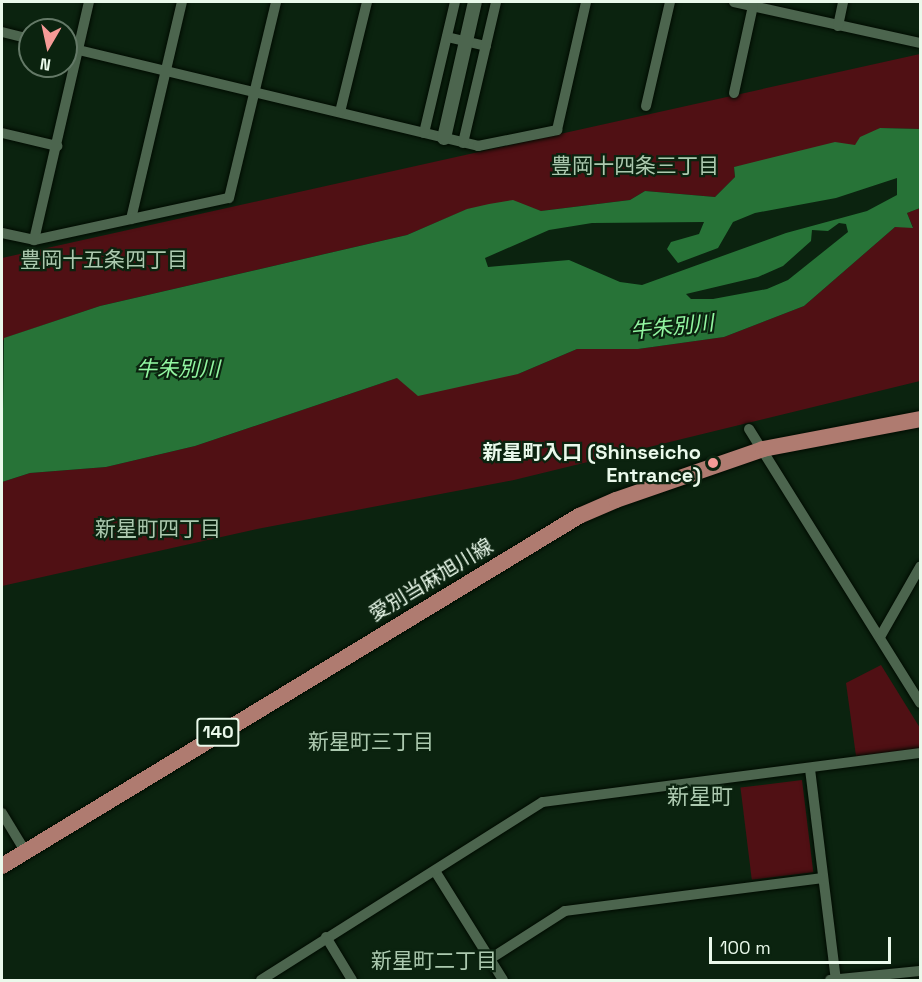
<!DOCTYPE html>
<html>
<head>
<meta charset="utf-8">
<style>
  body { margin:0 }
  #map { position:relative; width:922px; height:982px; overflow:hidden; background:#0b230f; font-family:"Space Grotesk","Noto Sans JP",sans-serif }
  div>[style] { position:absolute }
  .green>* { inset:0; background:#501014; transform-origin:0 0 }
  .water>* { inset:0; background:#277337 }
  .roads { filter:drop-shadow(0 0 2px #000b00) drop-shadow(0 0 2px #000b00) }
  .minor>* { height:10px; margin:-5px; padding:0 5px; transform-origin:5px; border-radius:5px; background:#4c654e }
  .tertiary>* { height:14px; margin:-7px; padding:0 7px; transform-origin:7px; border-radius:7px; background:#4c654e }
  .primary>* { height:16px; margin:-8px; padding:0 8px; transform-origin:8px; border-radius:8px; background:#af7b70 }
  .dots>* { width:16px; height:16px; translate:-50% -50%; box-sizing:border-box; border:3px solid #0b230f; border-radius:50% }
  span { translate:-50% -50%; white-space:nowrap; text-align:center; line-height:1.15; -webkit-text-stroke:4.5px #0b230f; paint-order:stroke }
  .shield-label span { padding:2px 4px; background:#0b230f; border:2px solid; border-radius:4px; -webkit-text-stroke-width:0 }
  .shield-label { font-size:18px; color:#eaf9eb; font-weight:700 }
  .poi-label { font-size:20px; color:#eaf9eb; font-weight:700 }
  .right { translate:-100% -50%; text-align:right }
  .street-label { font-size:20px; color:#eaf9eb }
  .neighbourhood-label { font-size:21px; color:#acc9af }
  .water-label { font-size:21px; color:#93f7a2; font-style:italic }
  .quarter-label { font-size:22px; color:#acc9af }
  .frame { position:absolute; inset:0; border:3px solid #eaf9eb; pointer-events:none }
  .north { position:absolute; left:18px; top:18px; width:60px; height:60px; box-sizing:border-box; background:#0b230f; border:2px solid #647967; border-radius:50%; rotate:189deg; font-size:16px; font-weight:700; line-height:24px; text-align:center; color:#eaf9eb }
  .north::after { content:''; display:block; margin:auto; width:21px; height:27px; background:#f59b97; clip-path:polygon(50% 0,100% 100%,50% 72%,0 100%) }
  .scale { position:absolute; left:709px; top:937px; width:182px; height:27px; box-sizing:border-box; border:3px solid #eaf9eb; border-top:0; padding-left:8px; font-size:18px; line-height:21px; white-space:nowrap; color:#eaf9eb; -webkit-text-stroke:4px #0b230f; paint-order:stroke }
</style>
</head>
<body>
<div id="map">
  <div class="green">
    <div style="clip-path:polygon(920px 54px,920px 129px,880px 128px,855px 145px,734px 167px,735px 177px,715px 197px,645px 191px,630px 200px,541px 211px,528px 207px,468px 209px,407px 235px,100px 306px,5px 338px,2px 342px,2px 258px)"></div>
    <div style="clip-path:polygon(920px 208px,920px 381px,514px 480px,257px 529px,2px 586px,2px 482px,30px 473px,106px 467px,195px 446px,397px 378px,518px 374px,577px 349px,638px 349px,724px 337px,804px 306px,895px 227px,913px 227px,907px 213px)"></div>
    <div style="clip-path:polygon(881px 665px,920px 728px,920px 749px,856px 756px,846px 683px)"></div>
    <div style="left:802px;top:780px;width:93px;height:62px;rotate:83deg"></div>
  </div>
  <div class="water">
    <div style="clip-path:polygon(evenodd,880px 128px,920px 129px,920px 208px,907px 213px,913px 228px,895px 227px,804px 306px,724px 337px,638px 349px,577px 349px,518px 374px,418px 396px,397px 378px,195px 446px,106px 467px,30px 473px,2px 482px,4px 338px,100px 306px,407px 235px,467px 209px,489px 204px,513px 200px,541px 211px,630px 200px,645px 191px,715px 197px,735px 177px,734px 167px,835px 142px,855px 145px,860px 137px,880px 128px,897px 178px,897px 195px,867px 211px,786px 233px,642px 285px,620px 282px,569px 260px,488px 267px,485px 258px,549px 230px,592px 223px,704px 222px,699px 234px,671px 242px,667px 249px,678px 263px,718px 248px,733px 222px,755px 213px,836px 198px,897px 178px,880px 128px,839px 223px,846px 224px,848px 232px,788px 280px,767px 289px,713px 299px,691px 299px,686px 294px,758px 277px,783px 266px,811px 241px,812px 230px,828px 231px,839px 223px)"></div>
  </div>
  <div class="roads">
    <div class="minor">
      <div style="left:734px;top:2px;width:190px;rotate:12.4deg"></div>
      <div style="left:838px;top:26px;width:25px;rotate:-78deg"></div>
      <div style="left:2px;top:32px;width:29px;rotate:14deg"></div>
      <div style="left:447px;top:37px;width:40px;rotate:13deg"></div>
      <div style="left:66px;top:47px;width:424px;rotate:13.5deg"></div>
      <div style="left:478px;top:146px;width:81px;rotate:-11.4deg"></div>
      <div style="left:557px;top:130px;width:131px;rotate:-77.2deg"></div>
      <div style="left:734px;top:93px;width:89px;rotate:-77.7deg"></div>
      <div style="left:646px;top:106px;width:107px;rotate:-77deg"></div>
      <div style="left:340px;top:112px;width:113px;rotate:-76.2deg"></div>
      <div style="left:2px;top:133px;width:57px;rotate:13.3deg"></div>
      <div style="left:424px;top:133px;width:135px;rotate:-76.7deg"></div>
      <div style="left:463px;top:143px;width:145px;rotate:-76.8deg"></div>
      <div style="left:131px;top:219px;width:223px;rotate:-76.8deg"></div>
      <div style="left:2px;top:233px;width:33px;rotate:12deg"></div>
      <div style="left:34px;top:240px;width:199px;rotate:-12.2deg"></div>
      <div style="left:229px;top:198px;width:202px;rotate:-76.5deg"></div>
      <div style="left:34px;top:240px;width:244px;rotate:-77deg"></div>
      <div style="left:749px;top:429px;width:323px;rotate:58deg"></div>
      <div style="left:880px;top:637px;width:81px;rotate:-60.3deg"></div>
      <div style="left:810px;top:769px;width:213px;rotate:83deg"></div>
      <div style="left:2px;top:813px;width:44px;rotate:58.8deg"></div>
      <div style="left:435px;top:871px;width:128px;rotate:58deg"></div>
      <div style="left:326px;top:937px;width:50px;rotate:58.8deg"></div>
      <div style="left:490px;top:959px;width:89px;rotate:-32.6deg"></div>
      <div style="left:565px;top:911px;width:259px;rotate:-7.3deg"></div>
      <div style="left:261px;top:980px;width:333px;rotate:-32.3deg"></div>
      <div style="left:543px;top:802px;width:380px;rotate:-7.4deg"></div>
      <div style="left:830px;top:980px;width:90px;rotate:-5.7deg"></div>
    </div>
    <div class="tertiary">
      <div style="left:444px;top:138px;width:139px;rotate:-77.2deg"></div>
    </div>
    <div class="primary">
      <div style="left:2px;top:866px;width:675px;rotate:-31.24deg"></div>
      <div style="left:579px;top:516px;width:40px;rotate:-23.4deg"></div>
      <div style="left:616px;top:500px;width:156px;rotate:-19.1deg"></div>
      <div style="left:763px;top:449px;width:160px;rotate:-10.8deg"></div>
    </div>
  </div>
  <div class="dots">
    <div style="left:713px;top:463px;background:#f59b97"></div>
  </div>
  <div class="shield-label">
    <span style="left:218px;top:732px">140</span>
  </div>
  <div class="poi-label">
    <span class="right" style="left:701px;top:464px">新星町入口 (Shinseicho<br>Entrance)</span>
  </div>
  <div class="street-label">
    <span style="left:431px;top:580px;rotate:-31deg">愛別当麻旭川線</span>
  </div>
  <div class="neighbourhood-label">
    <span style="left:635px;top:166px">豊岡十四条三丁目</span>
    <span style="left:104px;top:260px">豊岡十五条四丁目</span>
    <span style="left:158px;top:529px">新星町四丁目</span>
    <span style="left:371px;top:742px">新星町三丁目</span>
    <span style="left:434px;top:961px">新星町二丁目</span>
  </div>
  <div class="water-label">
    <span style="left:672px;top:327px;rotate:-6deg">牛朱別川</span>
    <span style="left:178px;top:369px">牛朱別川</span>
  </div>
  <div class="quarter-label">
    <span style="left:700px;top:797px">新星町</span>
  </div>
  <div class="frame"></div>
  <div class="north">N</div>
  <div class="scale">100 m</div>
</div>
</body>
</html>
